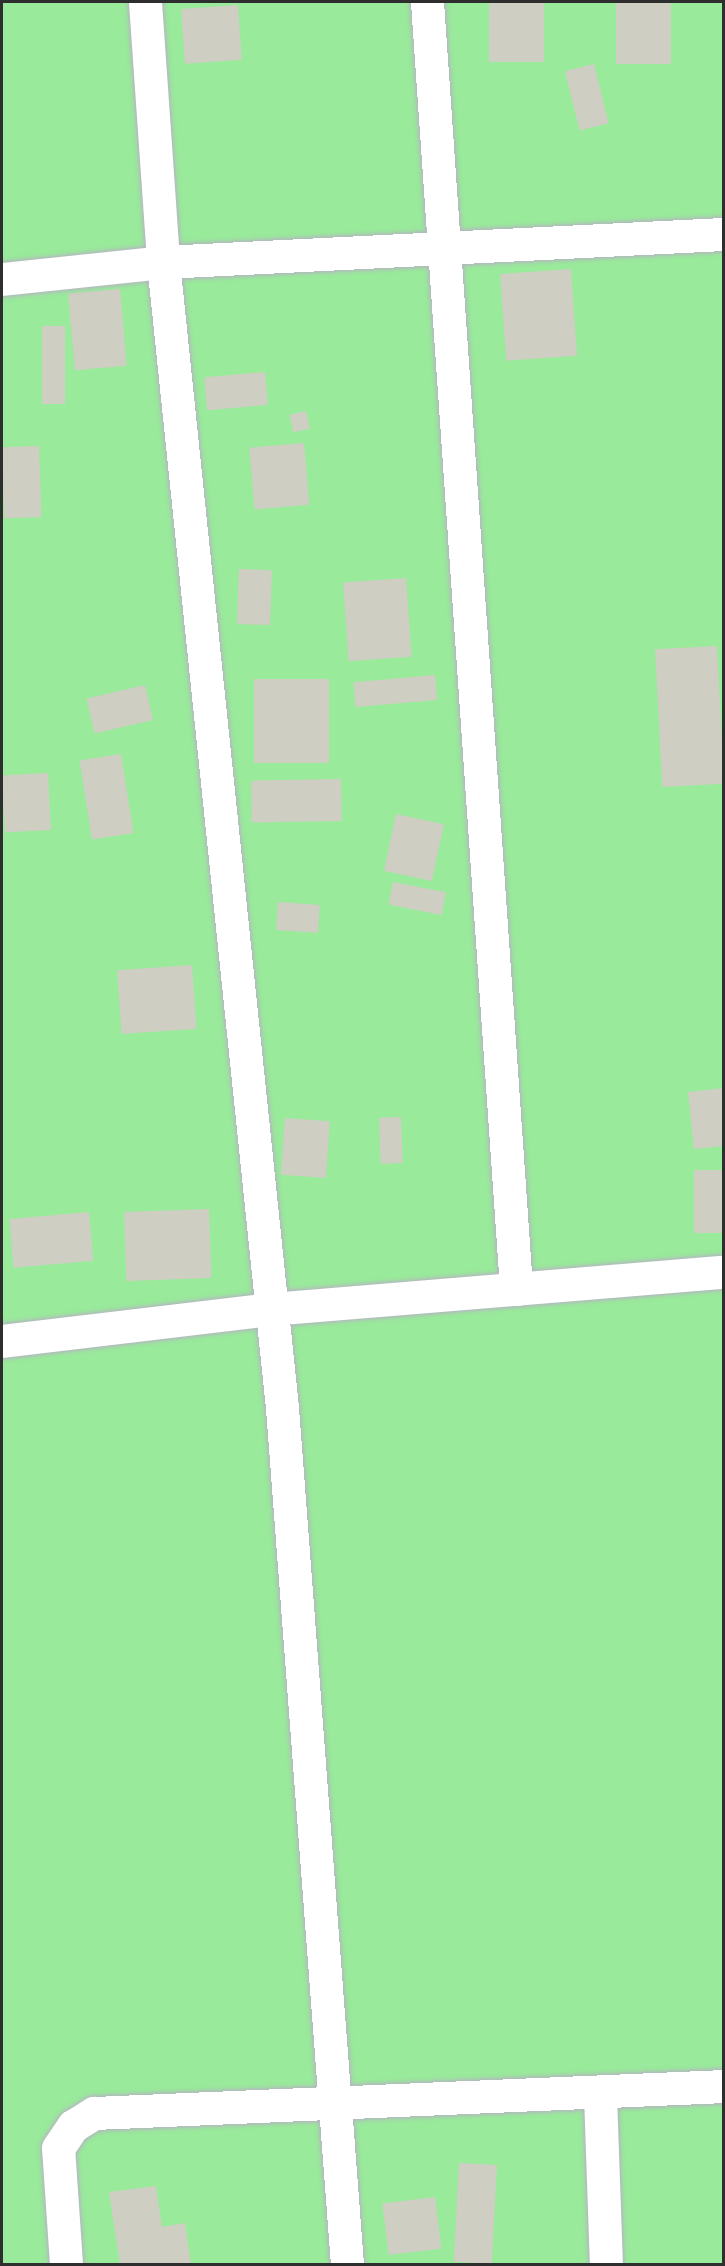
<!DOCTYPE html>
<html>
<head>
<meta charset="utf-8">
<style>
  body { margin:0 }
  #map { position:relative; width:725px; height:2266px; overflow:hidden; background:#f0efe0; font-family:Raleway,sans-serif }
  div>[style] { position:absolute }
  .green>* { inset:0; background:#99ea9b; transform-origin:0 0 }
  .building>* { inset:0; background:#cfcec2; transform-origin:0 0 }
  .roads { filter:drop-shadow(0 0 2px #b6b3c2) drop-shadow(0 0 2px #b6b3c2) }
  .minor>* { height:33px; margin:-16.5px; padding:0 16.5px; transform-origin:16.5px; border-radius:16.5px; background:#fff }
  span { translate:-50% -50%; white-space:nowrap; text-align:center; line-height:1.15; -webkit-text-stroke:6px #fff; paint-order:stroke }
  .frame { position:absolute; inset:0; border:3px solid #2e2e2e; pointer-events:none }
</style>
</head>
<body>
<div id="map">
  <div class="green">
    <div style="left:2px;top:2px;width:721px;height:2262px"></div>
  </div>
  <div class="building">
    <div style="left:489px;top:2px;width:55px;height:60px"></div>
    <div style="left:616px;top:2px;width:55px;height:62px"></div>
    <div style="left:238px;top:5px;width:55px;height:57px;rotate:86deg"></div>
    <div style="left:594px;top:64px;width:61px;height:30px;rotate:76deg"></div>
    <div style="left:571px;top:269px;width:87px;height:71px;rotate:86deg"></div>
    <div style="left:120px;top:289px;width:77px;height:52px;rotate:85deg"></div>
    <div style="left:42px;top:326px;width:23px;height:78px"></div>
    <div style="left:265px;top:372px;width:33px;height:61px;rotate:85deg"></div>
    <div style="left:306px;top:411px;width:18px;height:17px;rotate:77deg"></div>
    <div style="left:304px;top:443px;width:62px;height:55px;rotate:85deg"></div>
    <div style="left:39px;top:446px;width:71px;height:37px;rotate:88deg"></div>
    <div style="left:239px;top:569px;width:33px;height:55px;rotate:2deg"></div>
    <div style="left:406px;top:578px;width:79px;height:63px;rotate:86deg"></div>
    <div style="left:717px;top:646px;width:138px;height:62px;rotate:87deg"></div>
    <div style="left:435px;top:675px;width:25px;height:82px;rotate:85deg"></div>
    <div style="left:254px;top:679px;width:75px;height:84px"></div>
    <div style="left:145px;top:685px;width:36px;height:60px;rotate:77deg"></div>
    <div style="left:121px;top:754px;width:80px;height:42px;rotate:81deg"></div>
    <div style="left:48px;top:773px;width:57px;height:46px;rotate:87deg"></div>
    <div style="left:341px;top:779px;width:42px;height:90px;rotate:89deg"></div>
    <div style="left:396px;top:814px;width:49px;height:58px;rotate:12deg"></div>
    <div style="left:393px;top:882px;width:54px;height:23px;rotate:11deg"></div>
    <div style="left:278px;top:902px;width:42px;height:28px;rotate:4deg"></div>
    <div style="left:192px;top:965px;width:64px;height:75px;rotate:86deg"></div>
    <div style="clip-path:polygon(724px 1088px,724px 1146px,694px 1149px,688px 1092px)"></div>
    <div style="left:401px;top:1117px;width:46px;height:22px;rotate:88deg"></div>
    <div style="left:285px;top:1118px;width:45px;height:57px;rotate:4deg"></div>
    <div style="left:724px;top:1170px;width:63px;height:30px;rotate:90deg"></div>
    <div style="left:209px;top:1209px;width:69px;height:85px;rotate:88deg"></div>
    <div style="left:89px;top:1212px;width:49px;height:80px;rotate:85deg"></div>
    <div style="left:459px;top:2163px;width:38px;height:99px;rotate:3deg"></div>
    <div style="clip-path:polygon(156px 2186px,162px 2227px,185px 2223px,191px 2264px,120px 2264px,109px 2192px)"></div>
    <div style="left:435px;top:2197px;width:52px;height:53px;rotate:83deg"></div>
  </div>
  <div class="roads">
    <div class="minor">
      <div style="left:145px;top:2px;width:261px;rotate:86deg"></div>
      <div style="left:163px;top:262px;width:1152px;rotate:84.07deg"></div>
      <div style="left:282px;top:1408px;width:858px;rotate:85.66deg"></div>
      <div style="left:427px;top:2px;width:1290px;rotate:86.04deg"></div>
      <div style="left:2px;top:279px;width:162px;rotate:-6deg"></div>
      <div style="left:163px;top:262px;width:562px;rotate:-2.86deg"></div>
      <div style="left:2px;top:1341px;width:270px;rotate:-6.8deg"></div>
      <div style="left:270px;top:1309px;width:456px;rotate:-4.7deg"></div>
      <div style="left:600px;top:2095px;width:169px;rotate:88deg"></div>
      <div style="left:66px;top:2264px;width:116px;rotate:-93.9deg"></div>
      <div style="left:58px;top:2148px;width:27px;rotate:-56deg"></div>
      <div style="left:73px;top:2126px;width:25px;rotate:-32deg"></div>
      <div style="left:94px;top:2113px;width:631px;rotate:-2.45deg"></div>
    </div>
  </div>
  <div class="frame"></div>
</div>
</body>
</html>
